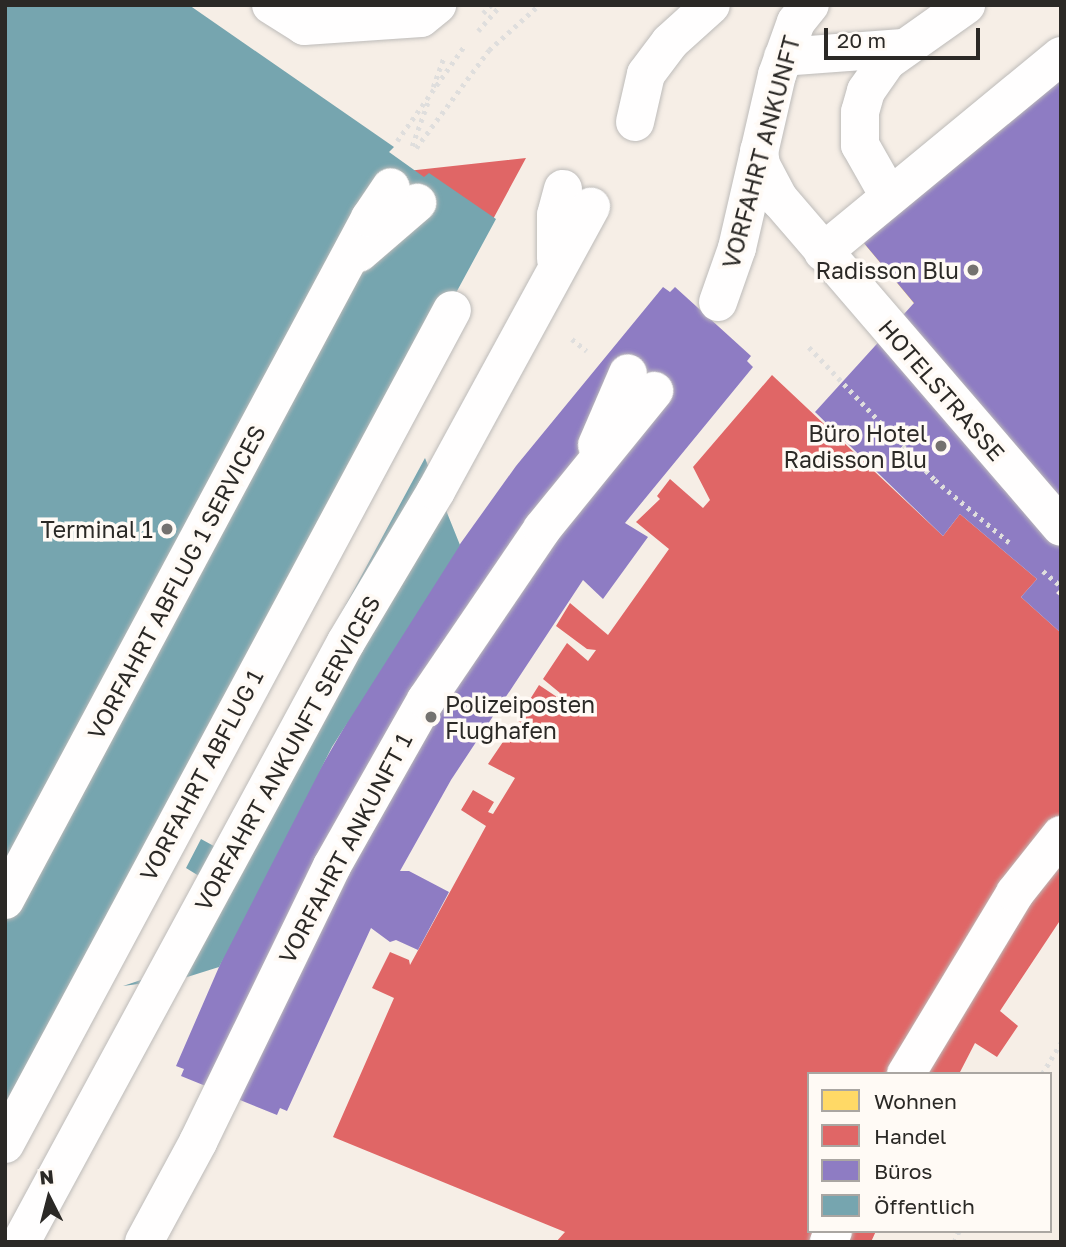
<!DOCTYPE html>
<html>
<head>
<meta charset="utf-8">
<style>
  body { margin:0 }
  #map { position:relative; width:1066px; height:1247px; overflow:hidden; background:#fdfaf7; font-family:"Golos Text",sans-serif }
  div>[style] { position:absolute }
  .built>* { inset:0; background:#f6eee6 }
  .homes>* { inset:0; background:#ffd966 }
  .shops>* { inset:0; background:#e06666 }
  .offices>* { inset:0; background:#8e7cc3 }
  .public>* { inset:0; background:#76a5af }
  .path>* { height:4.5px; margin-top:-2.25px; transform-origin:0; background:repeating-linear-gradient(90deg,#dfdedd 0 3.5px,transparent 0 8.5px) }
  .roads { filter:drop-shadow(0 0 2px #bdbbb9) drop-shadow(0 0 2px #bdbbb9) }
  .minor>* { height:38px; margin:-19px; padding:0 19px; transform-origin:19px; border-radius:19px; background:#fffefe }
  .dots>* { width:19px; height:19px; translate:-50% -50%; box-sizing:border-box; border:4px solid #fffaf5; border-radius:50% }
  span { translate:-50% -50%; white-space:nowrap; text-align:center; line-height:1.15; -webkit-text-stroke:7px #fffaf5; paint-order:stroke }
  .street-label { font-size:23px; color:#2b2926 }
  .poi-label { font-size:23px; color:#2b2926 }
  .right { translate:-100% -50%; text-align:right }
  .left { translate:0 -50%; text-align:left }
  .frame { position:absolute; inset:0; border:7px solid #2b2926; pointer-events:none }
  .legend { position:absolute; left:807px; top:1072px; width:245px; height:161px; box-sizing:border-box; background:#fffaf5; border:2px solid #aaa6a2; margin:0; padding:9px 12px; list-style:none; font-size:21px; color:#2b2926 }
  .legend li { display:flex; align-items:center; gap:14px; height:35px }
  .legend b { width:35px; border:2px solid #aaa6a2 }
  .north { position:absolute; left:14px; top:1163px; width:70px; height:70px; -webkit-text-stroke:5px #fffaf5; paint-order:stroke; rotate:354deg; font-size:19px; font-weight:700; line-height:28px; text-align:center; color:#2b2926 }
  .north::after { content:''; display:block; margin:auto; width:24px; height:32px; background:#2b2926; clip-path:polygon(50% 0,100% 100%,50% 72%,0 100%) }
  .scale { position:absolute; left:824px; top:28px; width:156px; height:32px; box-sizing:border-box; border:4px solid #2b2926; border-top:0; padding-left:9px; font-size:21px; line-height:24px; white-space:nowrap; color:#2b2926; -webkit-text-stroke:5px #fffaf5; paint-order:stroke }
</style>
</head>
<body>
<div id="map">
  <div class="built">
    <div style="clip-path:polygon(evenodd,5px 5px,1061px 5px,1061px 1242px,5px 1242px,5px 5px,809px 1074px,1050px 1074px,1050px 1231px,809px 1231px,809px 1074px)"></div>
  </div>
  <div class="homes">
    <div style="clip-path:polygon(1061px 66px,1061px 480px,858px 236px)"></div>
  </div>
  <div class="shops">
    <div style="clip-path:polygon(526px 158px,389px 412px,5px 1122px,5px 703px,17px 709px,111px 535px,92px 525px,99px 513px,117px 523px,137px 488px,118px 477px,124px 466px,325px 180px)"></div>
    <div style="clip-path:polygon(772px 375px,943px 536px,960px 514px,1037px 579px,1021px 597px,1061px 633px,1061px 919px,1000px 1011px,1018px 1026px,997px 1057px,975px 1043px,959px 1074px,809px 1074px,809px 1231px,876px 1231px,871px 1242px,556px 1242px,565px 1232px,333px 1137px,394px 998px,372px 988px,390px 952px,409px 960px,410px 965px,486px 826px,461px 810px,473px 790px,494px 802px,488px 812px,493px 814px,515px 778px,488px 764px,513px 727px,531px 739px,535px 735px,517px 720px,539px 685px,557px 697px,560px 693px,543px 679px,567px 643px,588px 661px,596px 650px,587px 649px,556px 626px,570px 603px,608px 635px,669px 549px,636px 522px,660px 499px,657px 496px,670px 479px,703px 508px,710px 500px,693px 467px)"></div>
  </div>
  <div class="offices">
    <div style="clip-path:polygon(1061px 66px,1061px 588px,1056px 593px,1061px 597px,1061px 633px,1021px 597px,1037px 579px,960px 514px,943px 536px,815px 412px,914px 303px,858px 236px)"></div>
    <div style="clip-path:polygon(663px 287px,670px 292px,675px 287px,751px 356px,747px 361px,753px 367px,625px 523px,648px 537px,603px 599px,583px 580px,451px 780px,400px 871px,409px 871px,449px 892px,418px 950px,396px 940px,390px 942px,371px 928px,287px 1111px,280px 1108px,277px 1115px,181px 1076px,184px 1069px,176px 1066px,232px 937px,297px 809px,368px 686px,445px 565px,516px 466px)"></div>
  </div>
  <div class="public">
    <div style="clip-path:polygon(5px 5px,189px 5px,394px 147px,389px 152px,424px 177px,429px 173px,496px 219px,5px 1126px)"></div>
    <div style="clip-path:polygon(425px 458px,460px 545px,332px 747px,219px 967px,184px 978px,123px 986px,144px 979px,199px 876px,186px 868px,201px 839px,232px 856px,248px 786px)"></div>
  </div>
  <div class="path">
    <div style="left:483px;top:13px;width:11px;rotate:-45deg"></div>
    <div style="left:478px;top:31px;width:35px;rotate:-49deg"></div>
    <div style="left:433px;top:87px;width:30px;rotate:-70deg"></div>
    <div style="left:397px;top:141px;width:118px;rotate:-54.7deg"></div>
    <div style="left:412px;top:146px;width:50px;rotate:-70.1deg"></div>
    <div style="left:416px;top:148px;width:122px;rotate:-53.3deg"></div>
    <div style="left:489px;top:50px;width:67px;rotate:-42deg"></div>
    <div style="left:572px;top:339px;width:19px;rotate:39deg"></div>
    <div style="left:809px;top:347px;width:183px;rotate:46.5deg"></div>
    <div style="left:935px;top:480px;width:97px;rotate:40deg"></div>
    <div style="left:1043px;top:571px;width:23px;rotate:40deg"></div>
    <div style="left:1042px;top:1074px;width:37px;rotate:-59deg"></div>
    <div style="left:954px;top:1242px;width:12px;rotate:-66deg"></div>
  </div>
  <div class="roads">
    <div class="minor">
      <div style="left:271px;top:5px;width:39px;rotate:32deg"></div>
      <div style="left:304px;top:26px;width:117px;rotate:-3.9deg"></div>
      <div style="left:421px;top:18px;width:21px;rotate:-39deg"></div>
      <div style="left:783px;top:57px;width:121px;rotate:-4.3deg"></div>
      <div style="left:635px;top:122px;width:49px;rotate:-77.1deg"></div>
      <div style="left:646px;top:74px;width:40px;rotate:-53deg"></div>
      <div style="left:670px;top:42px;width:55px;rotate:-42.1deg"></div>
      <div style="left:759px;top:151px;width:14px;rotate:82deg"></div>
      <div style="left:761px;top:165px;width:40px;rotate:62deg"></div>
      <div style="left:780px;top:200px;width:431px;rotate:49.3deg"></div>
      <div style="left:889px;top:196px;width:59px;rotate:-119.6deg"></div>
      <div style="left:860px;top:145px;width:33px;rotate:-90deg"></div>
      <div style="left:860px;top:112px;width:22px;rotate:-74deg"></div>
      <div style="left:866px;top:91px;width:37px;rotate:-55deg"></div>
      <div style="left:887px;top:61px;width:97px;rotate:-35.3deg"></div>
      <div style="left:823px;top:252px;width:308px;rotate:-39.5deg"></div>
      <div style="left:359px;top:253px;width:77px;rotate:-40.8deg"></div>
      <div style="left:556px;top:259px;width:44px;rotate:-90deg"></div>
      <div style="left:556px;top:215px;width:27px;rotate:-75deg"></div>
      <div style="left:718px;top:302px;width:57px;rotate:-70.6deg"></div>
      <div style="left:737px;top:248px;width:178px;rotate:-77deg"></div>
      <div style="left:777px;top:75px;width:56px;rotate:-70.3deg"></div>
      <div style="left:796px;top:22px;width:22px;rotate:-51deg"></div>
      <div style="left:597px;top:445px;width:78px;rotate:-66.7deg"></div>
      <div style="left:5px;top:900px;width:774px;rotate:-61.84deg"></div>
      <div style="left:370px;top:218px;width:37px;rotate:-56deg"></div>
      <div style="left:906px;top:1074px;width:211px;rotate:-58.9deg"></div>
      <div style="left:1015px;top:893px;width:74px;rotate:-51.6deg"></div>
      <div style="left:5px;top:1144px;width:946px;rotate:-61.81deg"></div>
      <div style="left:21px;top:1242px;width:682px;rotate:-61.56deg"></div>
      <div style="left:346px;top:642px;width:176px;rotate:-59.2deg"></div>
      <div style="left:436px;top:491px;width:324px;rotate:-61.4deg"></div>
      <div style="left:144px;top:1242px;width:114px;rotate:-61.6deg"></div>
      <div style="left:198px;top:1142px;width:307px;rotate:-64.1deg"></div>
      <div style="left:332px;top:866px;width:191px;rotate:-60.5deg"></div>
      <div style="left:426px;top:700px;width:207px;rotate:-55.8deg"></div>
      <div style="left:542px;top:529px;width:178px;rotate:-50.9deg"></div>
      <div style="left:829px;top:1242px;width:12px;rotate:-70deg"></div>
    </div>
  </div>
  <div class="dots">
    <div style="left:973px;top:270px;background:#74726f"></div>
    <div style="left:941px;top:446px;background:#74726f"></div>
    <div style="left:167px;top:529px;background:#74726f"></div>
    <div style="left:431px;top:717px;background:#74726f"></div>
  </div>
  <div class="street-label">
    <span style="left:761px;top:152px;rotate:-75deg">VORFAHRT ANKUNFT</span>
    <span style="left:942px;top:390px;rotate:49deg">HOTELSTRASSE</span>
    <span style="left:176px;top:582px;rotate:-62deg">VORFAHRT ABFLUG 1 SERVICES</span>
    <span style="left:287px;top:753px;rotate:-61deg">VORFAHRT ANKUNFT SERVICES</span>
    <span style="left:201px;top:775px;rotate:-62deg">VORFAHRT ABFLUG 1</span>
    <span style="left:345px;top:848px;rotate:-62deg">VORFAHRT ANKUNFT 1</span>
  </div>
  <div class="poi-label">
    <span class="right" style="left:959px;top:270px">Radisson Blu</span>
    <span class="right" style="left:927px;top:446px">Büro Hotel<br>Radisson Blu</span>
    <span class="right" style="left:153px;top:529px">Terminal 1</span>
    <span class="left" style="left:445px;top:717px">Polizeiposten<br>Flughafen</span>
  </div>
  <div class="frame"></div>
  <ul class="legend">
  <li><b style="height:19px;background:#ffd966"></b>Wohnen</li>
  <li><b style="height:19px;background:#e06666"></b>Handel</li>
  <li><b style="height:19px;background:#8e7cc3"></b>Büros</li>
  <li><b style="height:19px;background:#76a5af"></b>Öffentlich</li>
  </ul>
  <div class="north">N</div>
  <div class="scale">20 m</div>
</div>
</body>
</html>
